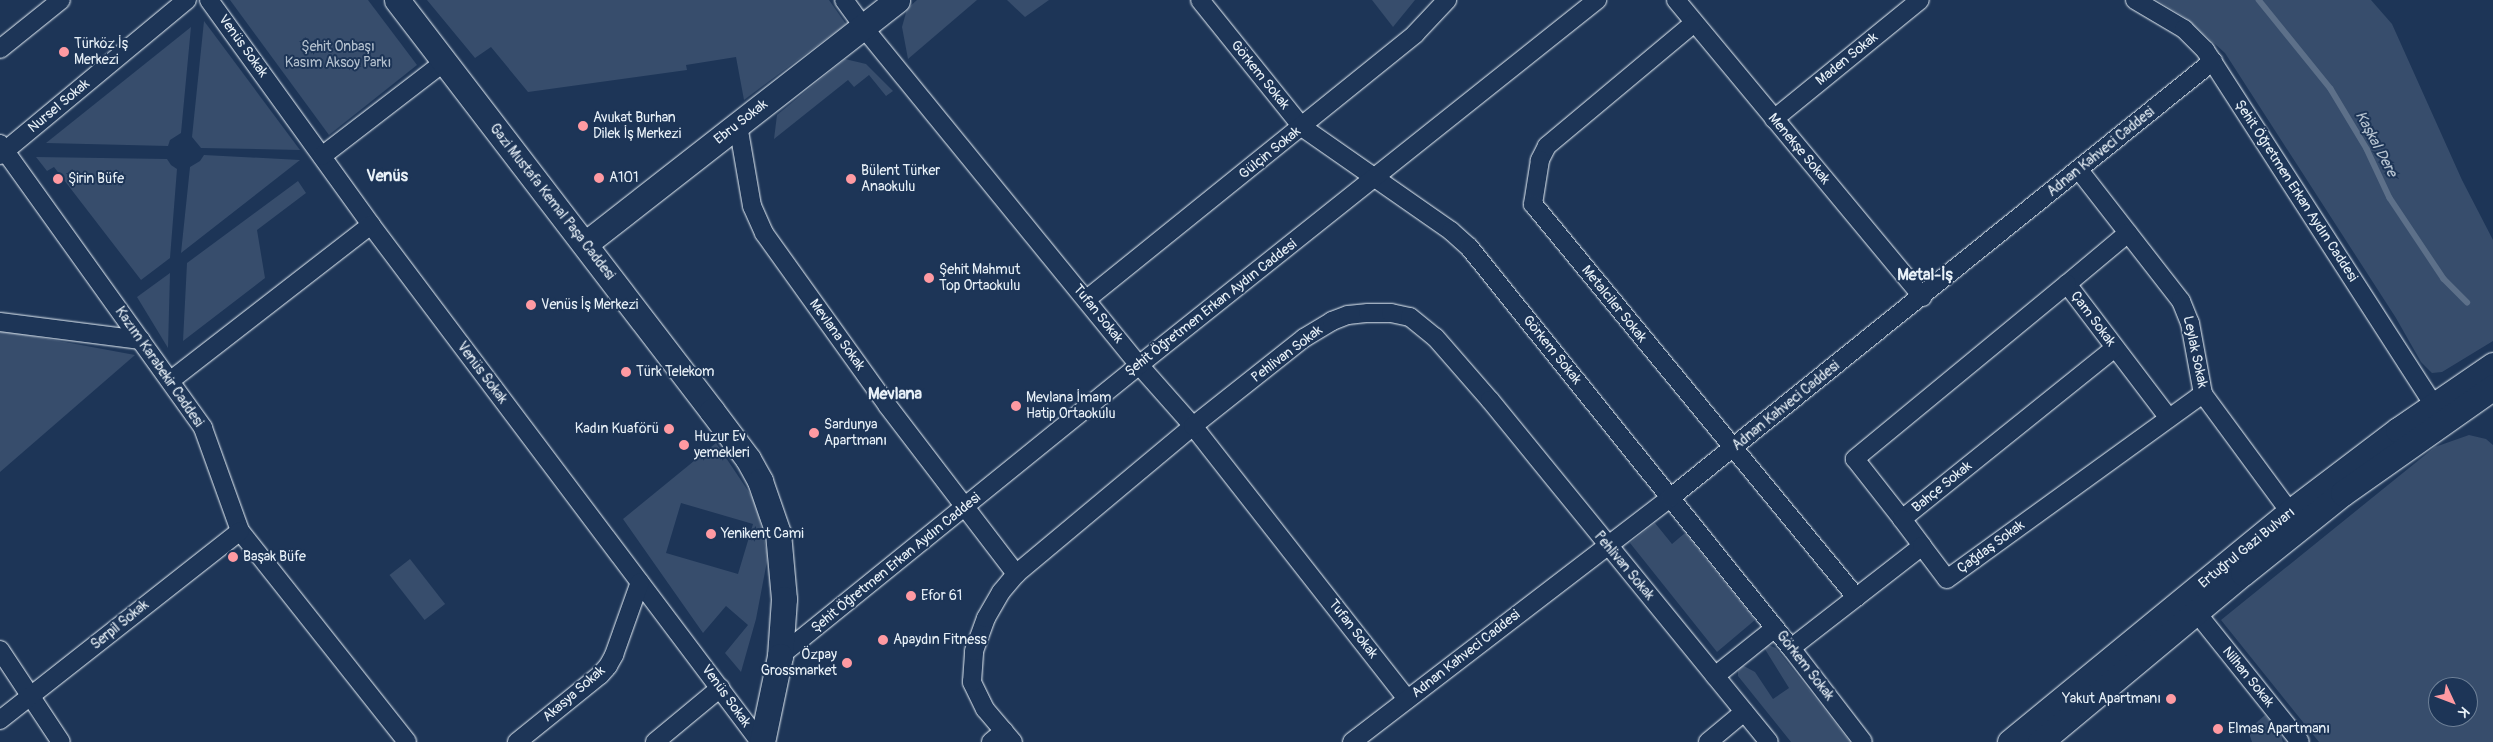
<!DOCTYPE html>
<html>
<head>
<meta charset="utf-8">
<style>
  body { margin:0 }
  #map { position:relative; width:2493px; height:742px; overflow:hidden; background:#1d3557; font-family:Pangolin,sans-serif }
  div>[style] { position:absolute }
  .green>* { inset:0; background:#374d6c; transform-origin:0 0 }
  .stream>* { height:5.5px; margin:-2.75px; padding:0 2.75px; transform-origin:2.75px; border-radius:2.75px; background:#5d7089 }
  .roads { filter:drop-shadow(0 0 1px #e8f1f8) drop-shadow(0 0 1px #e8f1f8) }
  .street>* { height:18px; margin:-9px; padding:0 9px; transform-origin:9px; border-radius:9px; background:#1d3557 }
  .secondary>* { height:25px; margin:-12.5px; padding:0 12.5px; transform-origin:12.5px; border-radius:12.5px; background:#1d3557 }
  .dots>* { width:14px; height:14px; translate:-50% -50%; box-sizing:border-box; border:2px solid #1d3557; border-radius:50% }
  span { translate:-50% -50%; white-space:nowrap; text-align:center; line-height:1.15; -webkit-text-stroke:4px #1d3557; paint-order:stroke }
  .poi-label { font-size:14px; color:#e8f1f8 }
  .left { translate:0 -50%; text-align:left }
  .right { translate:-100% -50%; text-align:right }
  .street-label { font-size:14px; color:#e8f1f8 }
  .park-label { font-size:14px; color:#b3c0ce }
  .water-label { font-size:15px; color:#b7c4d1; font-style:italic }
  .quarter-label { font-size:16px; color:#e8f1f8; font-weight:700 }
  .north { position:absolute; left:2428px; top:677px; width:50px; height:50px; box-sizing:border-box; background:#1d3557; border:1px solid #6e8097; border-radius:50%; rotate:133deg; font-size:14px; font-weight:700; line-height:20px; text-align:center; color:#e8f1f8 }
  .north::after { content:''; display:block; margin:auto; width:18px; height:22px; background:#ff9aa2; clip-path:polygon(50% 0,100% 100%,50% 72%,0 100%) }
</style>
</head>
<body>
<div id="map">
  <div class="green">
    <div style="clip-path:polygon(230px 0,368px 0,417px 65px,329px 135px)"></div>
    <div style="clip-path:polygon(427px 0,829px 0,846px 24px,744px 100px,736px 57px,686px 65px,687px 70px,528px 92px,491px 47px,475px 58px)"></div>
    <div style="clip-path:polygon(917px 0,977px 0,908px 59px,902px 27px,907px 9px)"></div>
    <div style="clip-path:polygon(1007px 0,1049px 0,1025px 17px)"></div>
    <div style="clip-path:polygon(1372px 0,1415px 0,1393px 27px)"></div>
    <div style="clip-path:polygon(2157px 0,2371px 0,2392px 24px,2462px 180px,2493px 240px,2493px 341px,2442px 372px,2432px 373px,2421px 362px,2396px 318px,2225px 53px,2186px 18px)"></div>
    <div style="clip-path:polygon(204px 21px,210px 29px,300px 150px,201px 148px,192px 137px)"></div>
    <div style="clip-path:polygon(191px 27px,181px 133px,170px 140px,168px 146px,46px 143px)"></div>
    <div style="clip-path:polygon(845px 59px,866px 64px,893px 91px,886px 96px,869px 75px,854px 87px,848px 80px,774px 139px,777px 115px)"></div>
    <div style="clip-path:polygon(204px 155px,300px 160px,181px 253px,190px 167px,200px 161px)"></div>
    <div style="clip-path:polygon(36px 157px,167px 159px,171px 165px,177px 169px,170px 258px,141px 280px,54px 167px,47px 171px)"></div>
    <div style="clip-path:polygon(298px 181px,306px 193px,257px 230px,265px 278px,183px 341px,187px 263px)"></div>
    <div style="clip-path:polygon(170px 273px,168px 348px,137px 297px)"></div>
    <div style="clip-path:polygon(0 330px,135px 355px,0 472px)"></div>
    <div style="clip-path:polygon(evenodd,2469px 435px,2486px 439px,2493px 445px,2493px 742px,2319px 742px,2221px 620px,2435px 447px,2469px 435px,2438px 687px,2468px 687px,2468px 717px,2438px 717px,2438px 687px)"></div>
    <div style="clip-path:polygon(evenodd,716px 443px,755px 501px,768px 556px,756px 619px,741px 672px,725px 653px,748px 625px,726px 606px,703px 633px,623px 519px,716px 443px,681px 503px,753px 524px,738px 574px,666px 553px,681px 503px)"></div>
    <div style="clip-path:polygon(1655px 523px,1672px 544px,1685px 533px,1755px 620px,1717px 652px,1630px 543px)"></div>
    <div style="left:410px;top:559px;width:57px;height:26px;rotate:52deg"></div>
    <div style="clip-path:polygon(1768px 645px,1776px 648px,1850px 742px,1791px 742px,1738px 676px,1738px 671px,1742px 665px,1755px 672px,1773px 699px,1789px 688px,1763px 646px)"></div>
    <div style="clip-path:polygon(2265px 715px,2280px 732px,2283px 742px,2252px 742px,2248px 730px)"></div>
  </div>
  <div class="stream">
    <div style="left:2259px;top:0;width:114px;rotate:51deg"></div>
    <div style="left:2331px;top:89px;width:70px;rotate:59deg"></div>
    <div style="left:2367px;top:149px;width:54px;rotate:64.9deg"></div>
    <div style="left:2390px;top:198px;width:97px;rotate:56.3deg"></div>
    <div style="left:2444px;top:279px;width:33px;rotate:45deg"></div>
  </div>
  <div class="roads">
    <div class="street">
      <div style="left:209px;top:0;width:277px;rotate:54.2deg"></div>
      <div style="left:371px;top:225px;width:647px;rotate:53.04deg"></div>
      <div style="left:844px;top:0;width:34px;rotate:54deg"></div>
      <div style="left:864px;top:28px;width:435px;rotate:50.8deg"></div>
      <div style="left:1139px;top:365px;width:81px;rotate:48.5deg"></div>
      <div style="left:1193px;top:426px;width:347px;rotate:51.9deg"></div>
      <div style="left:1200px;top:0;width:163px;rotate:51.2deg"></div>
      <div style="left:1302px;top:127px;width:182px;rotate:34.9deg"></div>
      <div style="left:1451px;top:231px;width:24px;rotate:42deg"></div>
      <div style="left:1469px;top:247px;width:514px;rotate:51.24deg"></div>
      <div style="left:1791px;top:648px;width:118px;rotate:52.5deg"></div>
      <div style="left:1676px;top:0;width:386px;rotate:50.3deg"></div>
      <div style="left:2135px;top:0;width:57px;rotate:30.6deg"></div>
      <div style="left:2184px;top:29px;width:30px;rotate:45deg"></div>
      <div style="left:2205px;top:50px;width:422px;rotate:57.2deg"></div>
      <div style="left:1694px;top:23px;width:192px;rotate:140.1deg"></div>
      <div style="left:1547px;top:146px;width:16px;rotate:117deg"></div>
      <div style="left:1540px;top:160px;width:45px;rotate:99deg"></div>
      <div style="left:1533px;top:204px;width:509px;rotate:50.58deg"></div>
      <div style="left:0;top:49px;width:78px;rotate:-38.8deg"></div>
      <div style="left:1774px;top:119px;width:188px;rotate:-39.2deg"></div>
      <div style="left:738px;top:125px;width:82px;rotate:80.2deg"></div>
      <div style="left:752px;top:206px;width:30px;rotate:66deg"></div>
      <div style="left:764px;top:233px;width:211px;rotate:54.4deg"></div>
      <div style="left:887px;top:405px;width:213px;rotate:52.6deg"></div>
      <div style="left:0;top:144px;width:349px;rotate:54.4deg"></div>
      <div style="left:203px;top:428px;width:109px;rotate:70.2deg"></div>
      <div style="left:240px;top:531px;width:269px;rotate:51.6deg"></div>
      <div style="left:0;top:155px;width:243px;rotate:-39.7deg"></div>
      <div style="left:322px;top:156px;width:154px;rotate:-37.6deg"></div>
      <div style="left:2079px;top:170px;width:166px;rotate:52.1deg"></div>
      <div style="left:2181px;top:301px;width:24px;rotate:68deg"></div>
      <div style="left:2190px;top:323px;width:72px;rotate:79.6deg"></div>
      <div style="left:2203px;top:394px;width:147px;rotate:53.6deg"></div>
      <div style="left:2128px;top:233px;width:80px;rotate:140.1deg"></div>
      <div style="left:2067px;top:284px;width:167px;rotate:52.8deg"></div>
      <div style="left:2067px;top:284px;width:275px;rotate:140.5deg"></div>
      <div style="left:1855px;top:459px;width:76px;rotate:51.9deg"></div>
      <div style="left:1902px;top:519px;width:273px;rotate:-38.8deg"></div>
      <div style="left:1087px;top:299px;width:422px;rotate:-38.9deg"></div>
      <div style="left:1415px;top:34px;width:47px;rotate:-46.7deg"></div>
      <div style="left:0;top:322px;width:142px;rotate:7.3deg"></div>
      <div style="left:171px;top:380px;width:253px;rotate:-37.8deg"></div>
      <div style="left:1902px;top:519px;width:34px;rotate:53deg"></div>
      <div style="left:2196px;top:612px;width:166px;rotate:51.3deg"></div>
      <div style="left:1791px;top:648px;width:166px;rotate:-37.9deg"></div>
      <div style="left:1922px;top:546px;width:41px;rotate:52.9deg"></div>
      <div style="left:1947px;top:579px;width:316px;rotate:-35.9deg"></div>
      <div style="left:0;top:650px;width:110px;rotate:56.5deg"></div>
      <div style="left:780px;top:656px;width:462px;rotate:-39deg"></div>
      <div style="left:1139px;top:365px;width:586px;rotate:-38.55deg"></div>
      <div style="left:1715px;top:676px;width:77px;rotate:-38.7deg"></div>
      <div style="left:0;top:720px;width:305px;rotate:-38.2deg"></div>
      <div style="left:517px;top:742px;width:107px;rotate:-38.9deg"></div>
      <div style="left:600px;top:675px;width:12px;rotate:-48deg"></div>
      <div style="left:608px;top:666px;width:13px;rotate:-61deg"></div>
      <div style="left:614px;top:655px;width:77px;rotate:-70.4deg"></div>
      <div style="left:655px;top:742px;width:85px;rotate:-39.7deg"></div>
      <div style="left:991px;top:742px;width:17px;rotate:-40deg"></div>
      <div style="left:1013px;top:742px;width:43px;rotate:-130.3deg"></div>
      <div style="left:985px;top:709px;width:30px;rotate:-116deg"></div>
      <div style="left:972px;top:682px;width:31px;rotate:-86deg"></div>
      <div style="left:974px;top:651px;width:35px;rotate:-70deg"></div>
      <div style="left:986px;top:618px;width:30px;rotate:-60deg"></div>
      <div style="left:1001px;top:592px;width:23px;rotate:-50deg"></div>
      <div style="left:1016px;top:574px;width:231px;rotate:-39.9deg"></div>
      <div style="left:1193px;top:426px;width:142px;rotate:-38.4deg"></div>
      <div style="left:1304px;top:338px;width:33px;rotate:-31deg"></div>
      <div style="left:1332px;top:321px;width:17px;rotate:-21deg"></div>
      <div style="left:1348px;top:315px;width:20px;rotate:-6deg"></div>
      <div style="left:1368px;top:313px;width:23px"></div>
      <div style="left:1391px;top:313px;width:19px;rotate:12deg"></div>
      <div style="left:1410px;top:317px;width:32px;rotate:39deg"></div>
      <div style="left:1435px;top:337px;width:84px;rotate:48.9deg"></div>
      <div style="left:1490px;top:400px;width:441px;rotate:50.8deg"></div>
      <div style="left:1352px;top:742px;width:401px;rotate:-37.5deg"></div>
      <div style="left:1670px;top:498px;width:697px;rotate:-38.83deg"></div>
      <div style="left:1708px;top:742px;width:47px;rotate:-39.8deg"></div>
    </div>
    <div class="secondary">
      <div style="left:397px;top:0;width:518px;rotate:52.53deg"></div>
      <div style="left:712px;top:411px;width:60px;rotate:53.1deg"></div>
      <div style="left:748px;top:459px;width:25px;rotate:61deg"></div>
      <div style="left:760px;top:481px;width:55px;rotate:70.9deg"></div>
      <div style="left:778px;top:533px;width:66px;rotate:84.8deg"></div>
      <div style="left:784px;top:599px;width:57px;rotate:94deg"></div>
      <div style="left:780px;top:656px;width:88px;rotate:101.8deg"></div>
      <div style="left:585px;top:244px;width:396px;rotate:-38deg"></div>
      <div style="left:2010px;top:742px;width:362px;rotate:-39.4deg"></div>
      <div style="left:2290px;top:512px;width:136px;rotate:-37.2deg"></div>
      <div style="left:2398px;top:430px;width:115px;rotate:-34.4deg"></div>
      <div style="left:2040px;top:742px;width:264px;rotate:-39.8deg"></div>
      <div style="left:2243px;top:573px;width:128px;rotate:-38.7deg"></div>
      <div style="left:2343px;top:493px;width:184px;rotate:-35.2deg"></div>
    </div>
  </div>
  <div class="dots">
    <div style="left:64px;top:52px;background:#ff9aa2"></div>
    <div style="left:583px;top:126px;background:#ff9aa2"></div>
    <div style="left:599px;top:178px;background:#ff9aa2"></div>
    <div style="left:58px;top:179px;background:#ff9aa2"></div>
    <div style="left:851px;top:179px;background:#ff9aa2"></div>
    <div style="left:929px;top:278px;background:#ff9aa2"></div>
    <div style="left:531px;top:305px;background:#ff9aa2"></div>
    <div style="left:626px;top:372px;background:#ff9aa2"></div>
    <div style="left:1016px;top:406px;background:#ff9aa2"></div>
    <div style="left:669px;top:429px;background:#ff9aa2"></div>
    <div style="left:814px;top:433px;background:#ff9aa2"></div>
    <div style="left:684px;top:445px;background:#ff9aa2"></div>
    <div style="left:711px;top:534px;background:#ff9aa2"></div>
    <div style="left:233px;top:557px;background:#ff9aa2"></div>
    <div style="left:911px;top:596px;background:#ff9aa2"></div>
    <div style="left:883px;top:640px;background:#ff9aa2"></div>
    <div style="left:847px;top:663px;background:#ff9aa2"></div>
    <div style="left:2171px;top:699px;background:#ff9aa2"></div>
    <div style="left:2218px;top:729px;background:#ff9aa2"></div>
  </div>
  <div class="poi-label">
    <span class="left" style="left:74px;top:52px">Türköz İş<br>Merkezi</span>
    <span class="left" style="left:593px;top:126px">Avukat Burhan<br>Dilek İş Merkezi</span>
    <span class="left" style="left:861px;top:179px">Bülent Türker<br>Anaokulu</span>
    <span class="left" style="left:609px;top:178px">A101</span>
    <span class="left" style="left:68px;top:179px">Şirin Büfe</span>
    <span class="left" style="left:939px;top:278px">Şehit Mahmut<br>Top Ortaokulu</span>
    <span class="left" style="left:541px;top:305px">Venüs İş Merkezi</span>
    <span class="left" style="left:636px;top:372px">Türk Telekom</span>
    <span class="left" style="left:1026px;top:406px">Mevlana İmam<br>Hatip Ortaokulu</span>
    <span class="left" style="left:824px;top:433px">Sardunya<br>Apartmanı</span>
    <span class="right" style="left:659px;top:429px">Kadın Kuaförü</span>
    <span class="left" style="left:694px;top:445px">Huzur Ev<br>yemekleri</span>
    <span class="left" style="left:721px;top:534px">Yenikent Cami</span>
    <span class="left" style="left:243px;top:557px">Başak Büfe</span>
    <span class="left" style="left:921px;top:596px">Efor 61</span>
    <span class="left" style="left:893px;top:640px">Apaydın Fitness</span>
    <span class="right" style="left:837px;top:663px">Özpay<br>Grossmarket</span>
    <span class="right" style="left:2161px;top:699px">Yakut Apartmanı</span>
    <span class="left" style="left:2228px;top:729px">Elmas Apartmanı</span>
  </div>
  <div class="street-label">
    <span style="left:243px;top:46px;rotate:54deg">Venüs Sokak</span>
    <span style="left:1847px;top:59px;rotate:-39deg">Maden Sokak</span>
    <span style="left:1260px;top:75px;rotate:51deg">Görkem Sokak</span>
    <span style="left:59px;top:106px;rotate:-40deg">Nursel Sokak</span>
    <span style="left:741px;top:122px;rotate:-38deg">Ebru Sokak</span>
    <span style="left:1799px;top:149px;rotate:50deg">Menekşe Sokak</span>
    <span style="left:2101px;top:152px;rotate:-39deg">Adnan Kahveci Caddesi</span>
    <span style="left:1270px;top:153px;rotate:-39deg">Gülçin Sokak</span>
    <span style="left:2296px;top:191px;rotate:57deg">Şehit Öğretmen Erkan Aydın Caddesi</span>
    <span style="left:552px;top:202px;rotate:52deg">Gazi Mustafa Kemal Paşa Caddesi</span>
    <span style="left:1614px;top:304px;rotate:51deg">Metalciler Sokak</span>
    <span style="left:1211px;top:308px;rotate:-38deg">Şehit Öğretmen Erkan Aydın Caddesi</span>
    <span style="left:1098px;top:314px;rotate:51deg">Tufan Sokak</span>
    <span style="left:2093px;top:319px;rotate:53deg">Çam Sokak</span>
    <span style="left:837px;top:335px;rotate:54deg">Mevlana Sokak</span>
    <span style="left:1552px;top:350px;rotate:51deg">Görkem Sokak</span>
    <span style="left:2195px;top:352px;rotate:78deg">Leylak Sokak</span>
    <span style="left:1287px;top:354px;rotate:-37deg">Pehlivan Sokak</span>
    <span style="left:159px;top:367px;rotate:55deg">Kazım Karabekir Caddesi</span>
    <span style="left:482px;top:373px;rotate:53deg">Venüs Sokak</span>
    <span style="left:1786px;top:406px;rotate:-39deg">Adnan Kahveci Caddesi</span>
    <span style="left:1942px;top:487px;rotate:-39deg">Bahçe Sokak</span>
    <span style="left:1991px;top:547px;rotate:-36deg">Çağdaş Sokak</span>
    <span style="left:2247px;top:548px;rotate:-39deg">Ertuğrul Gazi Bulvarı</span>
    <span style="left:896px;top:563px;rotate:-39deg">Şehit Öğretmen Erkan Aydın Caddesi</span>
    <span style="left:1624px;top:566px;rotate:50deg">Pehlivan Sokak</span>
    <span style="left:120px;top:625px;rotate:-39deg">Serpil Sokak</span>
    <span style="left:1353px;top:629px;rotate:52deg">Tufan Sokak</span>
    <span style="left:1466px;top:654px;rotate:-38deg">Adnan Kahveci Caddesi</span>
    <span style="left:1805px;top:666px;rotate:52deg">Görkem Sokak</span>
    <span style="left:2248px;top:677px;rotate:51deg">Nilhan Sokak</span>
    <span style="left:574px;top:694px;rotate:-41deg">Akasya Sokak</span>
    <span style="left:726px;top:696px;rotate:54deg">Venüs Sokak</span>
  </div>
  <div class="park-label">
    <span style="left:338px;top:55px">Şehit Onbaşı<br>Kasım Aksoy Parkı</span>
  </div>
  <div class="water-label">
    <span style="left:2376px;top:144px;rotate:62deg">Kaşkal Dere</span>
  </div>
  <div class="quarter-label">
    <span style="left:387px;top:176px">Venüs</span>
    <span style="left:1925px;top:275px">Metal-İş</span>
    <span style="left:895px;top:394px">Mevlana</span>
  </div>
  <div class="north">K</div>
</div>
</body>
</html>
